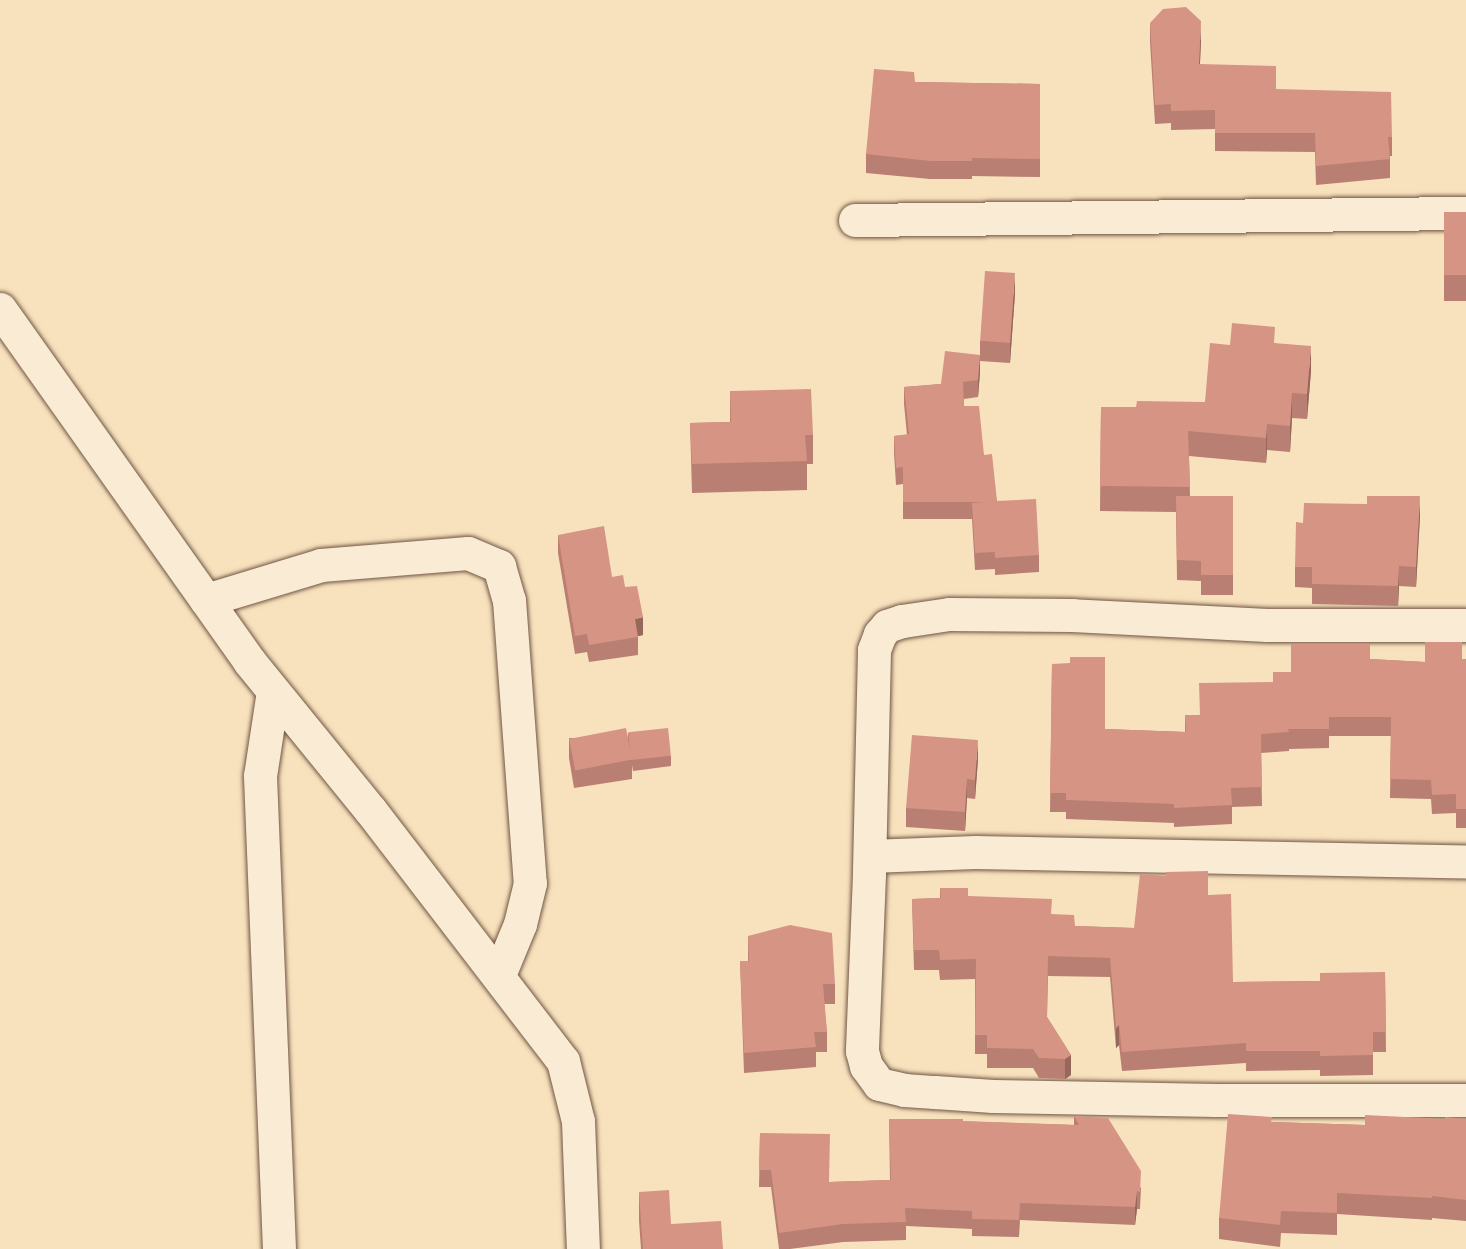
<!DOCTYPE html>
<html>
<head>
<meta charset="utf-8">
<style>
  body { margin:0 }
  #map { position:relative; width:1466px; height:1249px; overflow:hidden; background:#f8e2bd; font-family:"IM FELL Great Primer",serif }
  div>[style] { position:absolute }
  .roads { filter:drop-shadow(0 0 2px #705644) drop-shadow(0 0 2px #705644) }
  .minor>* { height:33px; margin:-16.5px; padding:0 16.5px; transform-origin:16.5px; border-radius:16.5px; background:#faecd4 }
  .wall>* { inset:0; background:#b87f72; transform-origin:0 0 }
  .shaded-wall>* { inset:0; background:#96685c }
  .building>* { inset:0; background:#d69484; transform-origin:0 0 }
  span { translate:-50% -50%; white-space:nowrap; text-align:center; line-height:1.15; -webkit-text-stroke:4.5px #faecd4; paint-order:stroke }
</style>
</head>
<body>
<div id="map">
  <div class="roads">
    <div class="minor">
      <div style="left:855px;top:220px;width:611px;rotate:-0.66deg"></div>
      <div style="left:0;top:309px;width:431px;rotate:54.7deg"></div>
      <div style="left:249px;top:661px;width:193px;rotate:50.9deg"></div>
      <div style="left:371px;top:811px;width:315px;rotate:52.5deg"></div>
      <div style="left:563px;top:1061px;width:62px;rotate:76deg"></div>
      <div style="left:578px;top:1121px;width:128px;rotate:87.8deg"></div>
      <div style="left:206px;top:600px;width:120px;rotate:-16.9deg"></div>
      <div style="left:321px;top:565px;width:147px;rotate:-4.7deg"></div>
      <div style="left:468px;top:553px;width:34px;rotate:23deg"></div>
      <div style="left:499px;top:566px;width:35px;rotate:74deg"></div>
      <div style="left:509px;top:600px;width:284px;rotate:85.8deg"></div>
      <div style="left:530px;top:883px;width:42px;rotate:103.7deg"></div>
      <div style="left:520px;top:924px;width:55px;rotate:112.4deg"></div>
      <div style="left:1466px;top:625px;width:199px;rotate:180deg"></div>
      <div style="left:1267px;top:625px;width:195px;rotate:-177.1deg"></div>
      <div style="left:1072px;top:615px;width:123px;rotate:-179.5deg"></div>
      <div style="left:949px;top:614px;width:48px;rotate:171.5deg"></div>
      <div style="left:902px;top:621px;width:16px;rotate:162deg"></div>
      <div style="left:887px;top:626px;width:11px;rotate:131deg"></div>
      <div style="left:880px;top:634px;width:17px;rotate:111deg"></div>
      <div style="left:874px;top:650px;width:224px;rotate:91.3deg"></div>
      <div style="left:869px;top:874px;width:177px;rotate:92.3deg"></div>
      <div style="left:862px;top:1051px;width:16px;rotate:75deg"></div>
      <div style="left:866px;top:1066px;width:22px;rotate:54deg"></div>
      <div style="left:879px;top:1084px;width:26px;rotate:13deg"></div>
      <div style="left:904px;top:1090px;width:31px;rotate:4deg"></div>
      <div style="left:935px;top:1092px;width:58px;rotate:3.9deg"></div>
      <div style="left:993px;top:1096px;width:223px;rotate:1deg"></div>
      <div style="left:1216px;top:1100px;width:250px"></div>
      <div style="left:273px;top:691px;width:86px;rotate:98.7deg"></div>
      <div style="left:260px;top:776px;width:473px;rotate:87.7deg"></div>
      <div style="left:870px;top:856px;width:105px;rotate:-2.2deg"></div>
      <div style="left:975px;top:852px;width:491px;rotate:1.1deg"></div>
    </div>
  </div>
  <div class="wall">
    <div style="clip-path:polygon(1150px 23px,1201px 40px,1200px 64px,1276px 89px,1392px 137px,1392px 156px,1390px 156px,1390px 178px,1316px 185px,1315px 152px,1215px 151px,1215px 129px,1171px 130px,1171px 123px,1155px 124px,1150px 42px)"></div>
    <div style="clip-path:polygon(915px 82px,1040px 84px,1040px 177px,972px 176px,972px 179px,930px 179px,866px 173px,866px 154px)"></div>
    <div style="left:1444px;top:212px;width:22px;height:89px"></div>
    <div style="clip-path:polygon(1015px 293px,1010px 363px,980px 361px,980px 372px,978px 397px,964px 399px,964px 406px,984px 455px,997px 501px,1039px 555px,1039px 572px,995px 575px,995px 569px,975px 570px,972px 519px,903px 519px,903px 484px,896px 485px,894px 453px,894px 436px,907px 435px,904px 404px,904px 387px,941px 384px,980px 355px,980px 341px)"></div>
    <div style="clip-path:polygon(1275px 343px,1311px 371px,1307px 419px,1292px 418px,1290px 452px,1267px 450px,1266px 463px,1189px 456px,1190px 496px,1233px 496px,1233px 595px,1201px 595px,1201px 581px,1177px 580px,1176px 512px,1100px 511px,1101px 407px,1136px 407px,1205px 402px,1230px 345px)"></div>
    <div style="clip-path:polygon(730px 391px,813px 435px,813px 464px,807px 464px,807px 490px,692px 493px,690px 423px,730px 422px)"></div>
    <div style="clip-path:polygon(1420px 516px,1416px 587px,1399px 586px,1398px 606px,1312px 604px,1312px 588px,1295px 587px,1295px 567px,1303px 523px)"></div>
    <div style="clip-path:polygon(558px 535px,625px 587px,643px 635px,638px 636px,638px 655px,589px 662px,587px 652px,575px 654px,558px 553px)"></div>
    <div style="clip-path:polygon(1370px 659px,1425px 662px,1466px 659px,1466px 828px,1456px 828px,1456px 813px,1432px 814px,1431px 799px,1390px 798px,1391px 736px,1329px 736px,1329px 748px,1289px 749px,1289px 751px,1261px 753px,1262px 806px,1232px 807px,1232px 824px,1174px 827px,1174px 823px,1066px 819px,1066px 812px,1050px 812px,1052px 664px,1105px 729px,1185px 732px,1185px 715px,1199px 715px,1273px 682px,1291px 672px)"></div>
    <div style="clip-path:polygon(628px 733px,671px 756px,671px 766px,633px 771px,632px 765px,632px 779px,574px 788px,569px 758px,569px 738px,628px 740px)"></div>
    <div style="clip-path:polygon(978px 759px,975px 799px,967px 798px,965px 831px,906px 827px,906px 808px)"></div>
    <div style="clip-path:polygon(940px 888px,968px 896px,1052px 914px,1075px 926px,1134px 928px,1208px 895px,1233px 982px,1320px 981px,1385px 972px,1386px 1052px,1373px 1052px,1373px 1075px,1320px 1076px,1320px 1070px,1246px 1071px,1246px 1063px,1122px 1071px,1119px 1045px,1116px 1048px,1110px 977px,1048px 976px,1047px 1017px,1071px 1055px,1071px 1075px,1065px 1079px,1039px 1078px,1033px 1068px,987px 1068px,987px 1054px,975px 1054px,975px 979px,940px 980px,939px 970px,914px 970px,912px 899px,940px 898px)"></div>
    <div style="clip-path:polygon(748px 936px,835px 984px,835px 1004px,824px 1004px,827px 1032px,827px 1052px,816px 1052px,816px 1067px,744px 1073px,740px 961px,748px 961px)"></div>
    <div style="clip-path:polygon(1074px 1116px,1141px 1188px,1140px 1209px,1137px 1209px,1135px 1225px,1020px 1220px,1019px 1237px,972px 1236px,972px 1229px,906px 1226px,906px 1240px,843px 1242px,790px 1249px,779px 1249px,771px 1187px,759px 1187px,760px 1133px,829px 1182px,890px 1180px,889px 1119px,1074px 1125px)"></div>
    <div style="clip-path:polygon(1445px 1119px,1466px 1119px,1466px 1221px,1432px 1218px,1432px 1220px,1337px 1214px,1337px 1235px,1281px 1233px,1280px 1247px,1219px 1239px,1219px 1218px,1272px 1122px,1365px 1125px)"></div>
    <div style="clip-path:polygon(639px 1192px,671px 1224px,723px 1249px,641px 1249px,639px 1221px)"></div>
  </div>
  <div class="shaded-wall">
    <div style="clip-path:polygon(1201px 21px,1201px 40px,1199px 83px,1199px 64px)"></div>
    <div style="clip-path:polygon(1015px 273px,1015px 293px,1010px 363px,1010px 343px)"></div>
    <div style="clip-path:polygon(1311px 346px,1311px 371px,1307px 419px,1307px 394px)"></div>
    <div style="clip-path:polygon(980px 355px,980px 372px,978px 397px,978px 380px)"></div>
    <div style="clip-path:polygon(1292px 393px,1292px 418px,1290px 452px,1290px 426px)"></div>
    <div style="clip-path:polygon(1267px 424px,1267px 450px,1266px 463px,1266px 438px)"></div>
    <div style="clip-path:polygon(1420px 496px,1420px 516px,1416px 587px,1416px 567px)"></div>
    <div style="clip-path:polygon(1399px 566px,1399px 586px,1398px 606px,1398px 586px)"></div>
    <div style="clip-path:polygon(643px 617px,643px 635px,635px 637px,635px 619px)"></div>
    <div style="clip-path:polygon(978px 740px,978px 759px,975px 799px,975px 780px)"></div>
    <div style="clip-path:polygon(967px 779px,967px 798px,965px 831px,965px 812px)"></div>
    <div style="clip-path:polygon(1119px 1025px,1119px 1045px,1116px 1048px,1116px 1028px)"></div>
    <div style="clip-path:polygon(1071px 1055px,1071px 1075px,1065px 1079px,1065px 1059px)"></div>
    <div style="clip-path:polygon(1137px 1191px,1137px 1209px,1135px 1225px,1135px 1207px)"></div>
  </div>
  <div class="building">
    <div style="clip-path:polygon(1186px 7px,1201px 21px,1199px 64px,1276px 66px,1276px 89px,1391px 92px,1392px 137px,1388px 137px,1390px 159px,1316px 166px,1315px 133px,1215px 133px,1215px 110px,1171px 111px,1171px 104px,1155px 105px,1150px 23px,1163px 9px)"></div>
    <div style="clip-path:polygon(874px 69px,914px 72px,915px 82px,1040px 84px,1040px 159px,972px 158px,972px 161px,930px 161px,866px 154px)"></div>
    <div style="left:1444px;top:212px;width:22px;height:63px"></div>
    <div style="left:985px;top:271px;width:30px;height:70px;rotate:4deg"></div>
    <div style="clip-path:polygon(1232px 323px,1275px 327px,1274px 343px,1311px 346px,1307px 394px,1292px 393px,1290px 426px,1267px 424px,1266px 438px,1188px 431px,1190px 487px,1100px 486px,1101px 407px,1136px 407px,1137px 401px,1205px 402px,1210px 343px,1230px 345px)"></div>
    <div style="clip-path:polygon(945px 351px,980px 355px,978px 380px,963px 382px,964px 406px,979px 406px,984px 455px,992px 454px,997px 501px,1036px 499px,1039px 555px,995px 558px,995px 552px,975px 553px,972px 503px,984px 502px,903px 502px,903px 467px,896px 468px,894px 436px,909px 434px,904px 387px,941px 384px)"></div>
    <div style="clip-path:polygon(811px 389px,813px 435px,805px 435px,807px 461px,692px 464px,690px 423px,731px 422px,730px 391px)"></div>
    <div style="clip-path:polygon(1176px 496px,1233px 496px,1233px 575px,1201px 575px,1201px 561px,1177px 560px)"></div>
    <div style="clip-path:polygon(1367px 496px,1420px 496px,1416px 567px,1399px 566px,1398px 586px,1312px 584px,1312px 567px,1295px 567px,1296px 522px,1303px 523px,1304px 503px,1367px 504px)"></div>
    <div style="clip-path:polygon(604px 526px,612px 577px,623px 575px,625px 587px,637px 586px,643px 617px,635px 619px,638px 637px,589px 645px,587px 634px,575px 636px,558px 535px)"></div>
    <div style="clip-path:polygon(1425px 642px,1462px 642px,1462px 659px,1466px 659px,1466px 809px,1456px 809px,1456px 794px,1432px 795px,1431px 780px,1390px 779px,1391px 717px,1329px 717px,1329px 729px,1288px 729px,1289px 732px,1261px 734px,1262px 787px,1231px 788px,1232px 805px,1174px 808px,1174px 804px,1066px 800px,1066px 793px,1050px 793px,1052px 664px,1070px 663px,1070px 657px,1105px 657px,1105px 729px,1186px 732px,1185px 715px,1200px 715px,1199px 683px,1273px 682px,1273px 672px,1291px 672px,1291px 644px,1370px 644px,1370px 659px,1425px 662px)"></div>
    <div style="left:626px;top:728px;width:32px;height:58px;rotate:79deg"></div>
    <div style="left:668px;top:728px;width:28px;height:40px;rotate:84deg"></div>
    <div style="clip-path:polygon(912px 735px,978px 740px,975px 780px,967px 779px,965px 812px,906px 808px)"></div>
    <div style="clip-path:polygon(1208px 871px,1208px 895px,1231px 894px,1233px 982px,1320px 981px,1320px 973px,1385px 972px,1386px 1032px,1373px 1032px,1373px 1055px,1320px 1056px,1320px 1051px,1246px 1051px,1246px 1043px,1122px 1052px,1119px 1025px,1116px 1028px,1110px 958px,1048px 956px,1047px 1017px,1071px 1055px,1065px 1059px,1039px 1058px,1033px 1049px,987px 1048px,987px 1035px,975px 1035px,976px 959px,940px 960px,939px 950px,914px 950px,912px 899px,941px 898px,940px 888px,968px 888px,968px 896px,1052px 899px,1051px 914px,1074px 915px,1075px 926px,1134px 928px,1140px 874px,1166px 876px,1166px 872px)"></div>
    <div style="clip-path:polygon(790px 925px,832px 933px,835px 984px,823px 984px,827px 1032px,814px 1032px,816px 1047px,744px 1053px,740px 961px,749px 961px,748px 936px)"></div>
    <div style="clip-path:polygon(1228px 1114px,1272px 1117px,1271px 1122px,1365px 1125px,1365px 1115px,1445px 1119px,1445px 1117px,1466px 1119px,1466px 1200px,1432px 1196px,1432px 1198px,1337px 1193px,1337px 1213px,1281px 1211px,1280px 1225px,1219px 1218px)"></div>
    <div style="clip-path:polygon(1074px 1116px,1108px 1118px,1141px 1171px,1140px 1192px,1137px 1191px,1135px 1207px,1020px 1203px,1019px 1220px,972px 1219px,972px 1211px,905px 1208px,906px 1222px,843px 1224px,779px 1233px,771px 1170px,759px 1170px,760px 1133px,830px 1134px,829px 1182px,891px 1180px,889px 1119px,963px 1119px,963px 1121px,1079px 1125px)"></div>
    <div style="clip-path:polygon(669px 1190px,671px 1224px,721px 1221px,723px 1249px,643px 1249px,639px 1192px)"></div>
  </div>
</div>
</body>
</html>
